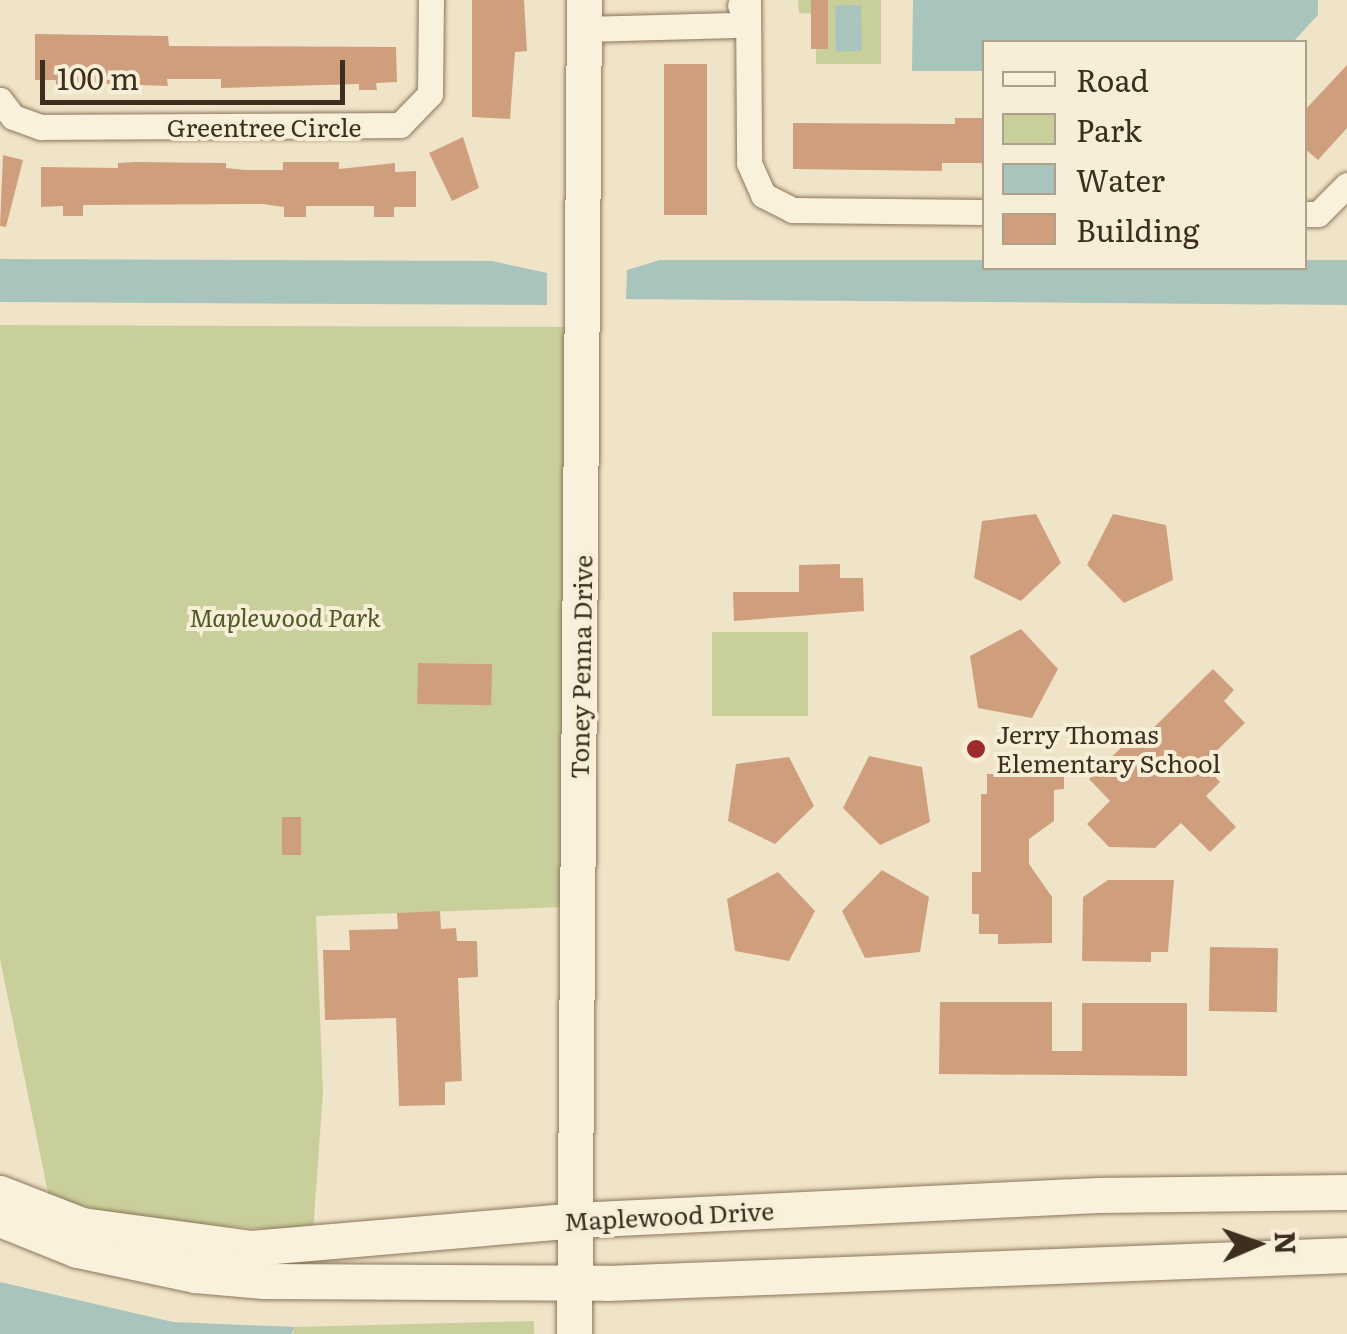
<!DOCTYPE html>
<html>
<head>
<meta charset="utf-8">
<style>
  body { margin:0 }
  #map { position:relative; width:1347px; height:1334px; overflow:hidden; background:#f0e4c8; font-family:Literata,serif }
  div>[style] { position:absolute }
  .green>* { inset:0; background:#c9cf9b; transform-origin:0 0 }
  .water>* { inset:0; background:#a9c4bc; transform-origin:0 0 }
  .building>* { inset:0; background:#cf9f7d; transform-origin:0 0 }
  .roads { filter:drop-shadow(0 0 2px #8d765c) drop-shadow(0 0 2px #8d765c) }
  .street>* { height:25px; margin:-12.5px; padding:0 12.5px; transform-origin:12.5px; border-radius:12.5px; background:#faf1dc }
  .secondary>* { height:35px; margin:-17.5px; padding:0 17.5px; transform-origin:17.5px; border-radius:17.5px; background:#faf1dc }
  .dots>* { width:28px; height:28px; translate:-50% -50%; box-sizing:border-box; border:5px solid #f7eed8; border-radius:50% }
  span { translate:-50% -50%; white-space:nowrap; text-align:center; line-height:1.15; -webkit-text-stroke:8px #f7eed8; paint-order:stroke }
  .street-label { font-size:25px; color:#3d2e20 }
  .park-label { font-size:25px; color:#4d5a26; font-style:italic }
  .poi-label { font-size:25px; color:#3d2e20 }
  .left { translate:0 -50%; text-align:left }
  .legend { position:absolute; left:982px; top:40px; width:325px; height:230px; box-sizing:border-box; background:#f7eed8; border:2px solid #ada18e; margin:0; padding:12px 18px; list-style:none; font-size:30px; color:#3d2e20 }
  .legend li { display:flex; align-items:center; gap:20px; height:50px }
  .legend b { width:50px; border:2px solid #ada18e }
  .north { position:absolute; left:1207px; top:1194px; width:100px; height:100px; -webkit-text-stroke:8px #f7eed8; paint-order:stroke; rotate:88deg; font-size:28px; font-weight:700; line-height:40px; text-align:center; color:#3d2e20 }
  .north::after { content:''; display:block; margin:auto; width:35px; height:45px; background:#3d2e20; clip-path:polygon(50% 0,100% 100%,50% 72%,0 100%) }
  .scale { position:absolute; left:40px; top:60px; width:305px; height:45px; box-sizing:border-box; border:5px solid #3d2e20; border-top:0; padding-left:12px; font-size:30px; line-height:35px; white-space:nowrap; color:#3d2e20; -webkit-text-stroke:8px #f7eed8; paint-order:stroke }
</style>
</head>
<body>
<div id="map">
  <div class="green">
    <div style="clip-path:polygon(798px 0,881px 0,881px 64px,816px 64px,816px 14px,799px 13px)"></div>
    <div style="clip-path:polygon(0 325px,573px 327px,565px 907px,316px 916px,323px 1092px,313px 1232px,136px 1220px,49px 1197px,0 959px)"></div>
    <div style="left:712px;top:632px;width:96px;height:84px"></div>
    <div style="clip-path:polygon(534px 1321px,534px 1334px,292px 1334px,295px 1327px)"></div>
  </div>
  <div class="water">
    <div style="clip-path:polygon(913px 0,1318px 0,1318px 15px,1293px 42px,984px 42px,984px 71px,912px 71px)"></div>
    <div style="left:861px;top:5px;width:46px;height:26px;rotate:89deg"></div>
    <div style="clip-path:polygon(0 259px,492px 261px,547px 273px,547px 305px,0 302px)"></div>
    <div style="clip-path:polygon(660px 260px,984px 260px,984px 268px,1304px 268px,1305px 260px,1347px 260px,1347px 305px,626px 299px,627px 270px)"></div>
    <div style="clip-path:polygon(0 1282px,173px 1322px,295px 1327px,291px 1334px,0 1334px)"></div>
  </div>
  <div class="building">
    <div style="clip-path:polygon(472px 0,524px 0,527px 51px,515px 52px,510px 119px,472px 117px)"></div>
    <div style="left:811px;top:0;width:17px;height:49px"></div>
    <div style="clip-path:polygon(35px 34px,168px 36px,169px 46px,396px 47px,397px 82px,376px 83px,377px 90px,359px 90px,359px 84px,221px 88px,221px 79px,167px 79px,168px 86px,78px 83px,78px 89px,56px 89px,56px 80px,35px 80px)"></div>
    <div style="left:664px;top:64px;width:43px;height:151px"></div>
    <div style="clip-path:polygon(1347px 65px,1347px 128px,1318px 160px,1304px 148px,1304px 111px)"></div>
    <div style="clip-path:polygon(955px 118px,984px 118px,984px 163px,942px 163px,942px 171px,793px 169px,793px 123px,955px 124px)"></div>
    <div style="clip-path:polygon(463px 137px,479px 188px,452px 201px,429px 153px)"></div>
    <div style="clip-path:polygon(3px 155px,23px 160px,6px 227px,0 226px)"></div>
    <div style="clip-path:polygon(135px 162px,226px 163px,226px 168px,245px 170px,283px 170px,283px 162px,339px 162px,339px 169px,395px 163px,395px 172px,416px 171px,416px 207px,394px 207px,394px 217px,374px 217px,374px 206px,306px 206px,306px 217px,284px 217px,284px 207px,262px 204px,83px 205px,83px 216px,63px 216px,63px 206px,41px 207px,41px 167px,118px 168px,118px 163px)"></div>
    <div style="clip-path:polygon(1036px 514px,1061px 563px,1021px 601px,974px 578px,982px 521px)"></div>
    <div style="clip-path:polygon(1113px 514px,1166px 525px,1173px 580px,1124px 603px,1087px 565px)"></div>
    <div style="clip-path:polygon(840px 564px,840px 578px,863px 578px,864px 611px,734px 621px,733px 592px,799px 592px,799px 565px)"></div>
    <div style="clip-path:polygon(1021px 629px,1058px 669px,1032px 718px,978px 708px,970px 656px)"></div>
    <div style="left:418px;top:663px;width:74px;height:41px;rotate:1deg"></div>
    <div style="clip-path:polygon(1213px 669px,1234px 690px,1224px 701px,1245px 723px,1203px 764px,1220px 782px,1206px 796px,1236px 827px,1210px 852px,1181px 823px,1155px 848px,1109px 847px,1087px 824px,1110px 801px,1089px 779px,1129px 740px,1135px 746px)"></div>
    <div style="clip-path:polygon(869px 756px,922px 767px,930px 822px,880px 845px,843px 808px)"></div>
    <div style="clip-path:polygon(789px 757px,814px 806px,775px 844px,728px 821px,736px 764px)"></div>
    <div style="clip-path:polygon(1007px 764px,1064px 764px,1064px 789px,1054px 790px,1054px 821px,1029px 839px,1029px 864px,1052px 897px,1052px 943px,998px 944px,998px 934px,979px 934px,979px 914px,972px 914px,972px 872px,981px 872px,981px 794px,987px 794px,987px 774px,1007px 774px)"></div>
    <div style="left:282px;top:817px;width:19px;height:38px"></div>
    <div style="clip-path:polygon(882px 870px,929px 897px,920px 952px,865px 958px,842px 911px)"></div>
    <div style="clip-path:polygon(778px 872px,815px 911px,789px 961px,735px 951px,727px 899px)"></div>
    <div style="clip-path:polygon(1108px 880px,1174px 880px,1168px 952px,1151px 952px,1151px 962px,1082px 961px,1083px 897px)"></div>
    <div style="clip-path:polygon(440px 911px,441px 929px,456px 928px,457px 941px,477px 941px,478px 977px,458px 978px,462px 1081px,445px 1082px,445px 1105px,399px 1106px,396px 1018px,325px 1020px,323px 950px,350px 950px,349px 930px,398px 929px,397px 913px)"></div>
    <div style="left:1210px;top:947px;width:68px;height:64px;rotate:1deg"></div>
    <div style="clip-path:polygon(940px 1002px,1052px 1002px,1052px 1051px,1082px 1051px,1082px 1003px,1187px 1003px,1187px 1076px,939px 1074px)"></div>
  </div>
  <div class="roads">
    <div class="street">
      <div style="left:748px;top:0;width:163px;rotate:89.6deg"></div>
      <div style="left:749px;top:163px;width:35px;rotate:66deg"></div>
      <div style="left:763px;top:195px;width:33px;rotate:27deg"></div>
      <div style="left:792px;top:210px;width:192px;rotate:0.6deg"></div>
      <div style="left:584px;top:29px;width:150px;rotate:-1.5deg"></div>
      <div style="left:734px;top:25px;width:16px;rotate:-30deg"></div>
      <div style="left:748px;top:17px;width:14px;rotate:-124deg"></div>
      <div style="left:0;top:100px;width:21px;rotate:53deg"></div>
      <div style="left:13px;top:117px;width:30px;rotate:20deg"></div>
      <div style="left:41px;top:127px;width:359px;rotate:-0.3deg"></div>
      <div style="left:400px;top:125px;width:43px;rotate:-45.9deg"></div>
      <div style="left:430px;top:94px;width:94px;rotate:-89.4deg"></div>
      <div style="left:1304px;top:214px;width:14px"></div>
      <div style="left:1318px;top:214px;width:41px;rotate:-45deg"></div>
    </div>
    <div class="secondary">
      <div style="left:0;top:1193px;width:88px;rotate:21.3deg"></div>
      <div style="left:82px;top:1225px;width:171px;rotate:7.8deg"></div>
      <div style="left:251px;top:1248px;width:325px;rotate:-4.9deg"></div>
      <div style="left:575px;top:1220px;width:524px;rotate:-2.74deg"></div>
      <div style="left:1098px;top:1195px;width:249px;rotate:-0.7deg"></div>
      <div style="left:0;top:1219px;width:83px;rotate:21.9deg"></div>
      <div style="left:77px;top:1250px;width:121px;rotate:12deg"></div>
      <div style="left:195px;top:1275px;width:69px;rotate:5deg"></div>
      <div style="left:264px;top:1281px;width:343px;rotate:0.3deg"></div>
      <div style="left:607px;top:1283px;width:741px;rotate:-2.17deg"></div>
      <div style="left:574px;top:1334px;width:1334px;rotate:-89.57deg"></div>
    </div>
  </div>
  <div class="dots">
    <div style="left:976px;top:749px;background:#9e2a2b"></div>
  </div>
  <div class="street-label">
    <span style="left:264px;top:127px">Greentree Circle</span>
    <span style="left:581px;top:667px;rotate:-89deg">Toney Penna Drive</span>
    <span style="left:669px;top:1216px;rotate:-3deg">Maplewood Drive</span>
  </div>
  <div class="park-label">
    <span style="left:285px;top:617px">Maplewood Park</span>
  </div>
  <div class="poi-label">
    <span class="left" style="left:996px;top:749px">Jerry Thomas<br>Elementary School</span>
  </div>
  <ul class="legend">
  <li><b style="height:12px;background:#faf1dc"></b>Road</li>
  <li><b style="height:28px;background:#c9cf9b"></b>Park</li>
  <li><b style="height:28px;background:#a9c4bc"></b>Water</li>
  <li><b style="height:28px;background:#cf9f7d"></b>Building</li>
  </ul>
  <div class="north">N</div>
  <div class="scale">100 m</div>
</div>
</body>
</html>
